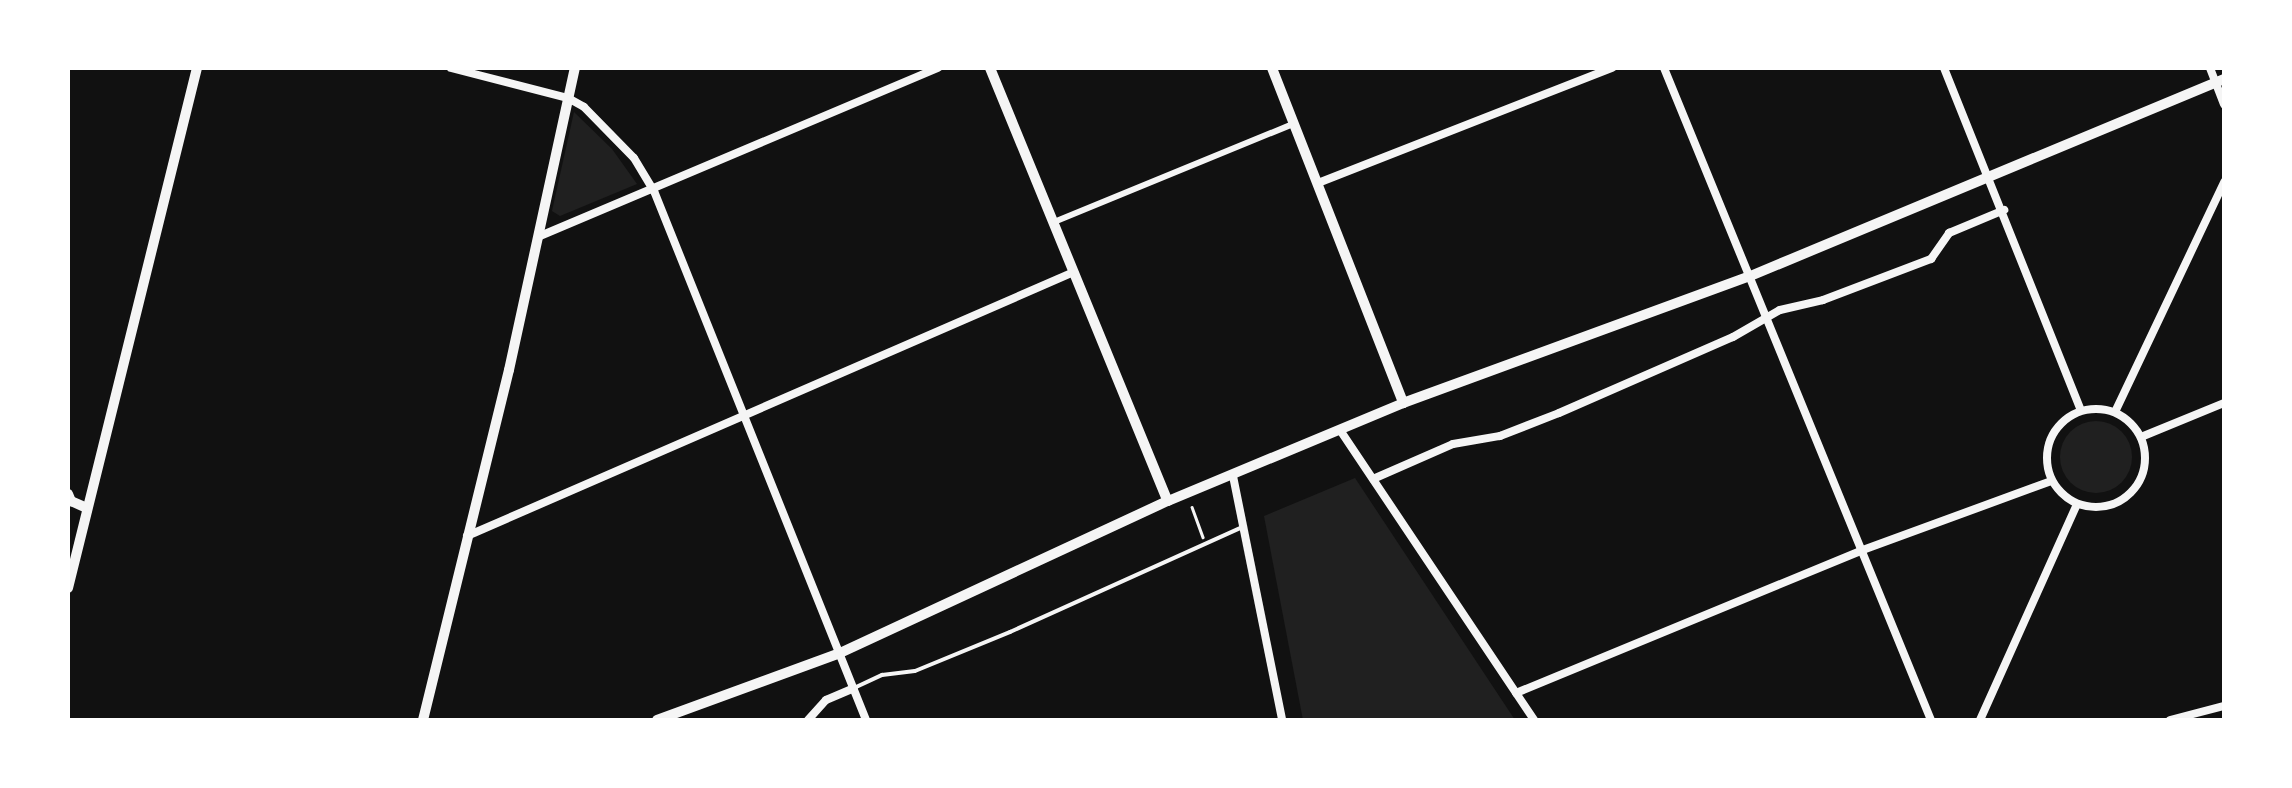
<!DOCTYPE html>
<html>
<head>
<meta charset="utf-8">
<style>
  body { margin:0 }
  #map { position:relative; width:2292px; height:788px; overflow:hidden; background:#111; font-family:Roboto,sans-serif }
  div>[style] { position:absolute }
  .green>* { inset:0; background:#202020 }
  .round { border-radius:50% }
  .path>* { height:2.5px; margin:-1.25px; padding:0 1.25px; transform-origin:1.25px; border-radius:1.25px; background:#f5f5f5 }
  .service>* { height:4px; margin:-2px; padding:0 2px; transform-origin:2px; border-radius:2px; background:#f5f5f5 }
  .pedestrian>* { height:6px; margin:-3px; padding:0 3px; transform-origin:3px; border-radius:3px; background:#f5f5f5 }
  .minor>* { height:8px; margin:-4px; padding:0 4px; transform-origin:4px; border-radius:4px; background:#f5f5f5 }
  .minor>.ring { margin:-4px; padding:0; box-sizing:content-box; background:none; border:8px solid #f5f5f5; border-radius:50% }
  .tertiary>* { height:10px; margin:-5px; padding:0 5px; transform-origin:5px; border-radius:5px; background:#f5f5f5 }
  span { translate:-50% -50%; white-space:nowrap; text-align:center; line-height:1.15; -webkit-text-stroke:8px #fff; paint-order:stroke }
  .frame { position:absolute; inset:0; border:70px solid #fff; pointer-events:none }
</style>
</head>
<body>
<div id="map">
  <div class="green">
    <div style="clip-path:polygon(574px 112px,612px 149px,637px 184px,560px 216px,552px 211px)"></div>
    <div class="round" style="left:2060px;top:421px;width:72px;height:72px"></div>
    <div style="clip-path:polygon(1355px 478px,1515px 720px,1303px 720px,1264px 516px)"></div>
  </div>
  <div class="path">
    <div style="left:1192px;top:507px;width:32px;rotate:70deg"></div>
  </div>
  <div class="service">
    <div style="left:854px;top:688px;width:31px;rotate:-25deg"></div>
    <div style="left:882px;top:675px;width:33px;rotate:-7deg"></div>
    <div style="left:915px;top:671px;width:103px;rotate:-22.3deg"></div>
    <div style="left:1010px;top:632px;width:256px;rotate:-24.3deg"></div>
  </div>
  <div class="pedestrian">
    <div style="left:1054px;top:222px;width:258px;rotate:-22.3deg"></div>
  </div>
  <div class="minor">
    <div style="left:451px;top:68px;width:121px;rotate:14.4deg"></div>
    <div style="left:568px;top:98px;width:18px;rotate:29deg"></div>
    <div style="left:584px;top:107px;width:71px;rotate:45.6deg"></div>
    <div style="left:634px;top:158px;width:39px;rotate:59deg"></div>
    <div style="left:654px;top:191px;width:570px;rotate:68.16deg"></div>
    <div style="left:1664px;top:68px;width:705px;rotate:67.73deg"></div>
    <div style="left:1944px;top:68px;width:368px;rotate:68.2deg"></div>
    <div style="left:2210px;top:68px;width:39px;rotate:69deg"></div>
    <div style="left:1318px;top:183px;width:316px;rotate:-21.4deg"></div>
    <div style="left:540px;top:236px;width:432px;rotate:-22.9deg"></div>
    <div class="ring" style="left:2047px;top:409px;width:90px;height:90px"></div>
    <div style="left:2115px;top:412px;width:255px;rotate:-64.6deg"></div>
    <div style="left:1340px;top:430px;width:349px;rotate:56.2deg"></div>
    <div style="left:2141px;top:437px;width:90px;rotate:-22.3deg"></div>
    <div style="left:1233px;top:476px;width:249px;rotate:78.6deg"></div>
    <div style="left:1373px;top:479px;width:87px;rotate:-23.6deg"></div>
    <div style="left:1453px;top:444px;width:48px;rotate:-9.7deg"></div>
    <div style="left:1500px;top:436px;width:63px;rotate:-21.3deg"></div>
    <div style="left:1559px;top:413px;width:190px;rotate:-23.6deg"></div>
    <div style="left:1733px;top:337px;width:54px;rotate:-29.9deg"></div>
    <div style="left:1780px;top:310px;width:44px;rotate:-13.1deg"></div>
    <div style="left:1823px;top:300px;width:116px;rotate:-20.8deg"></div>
    <div style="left:1931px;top:259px;width:32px;rotate:-55deg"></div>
    <div style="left:1949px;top:233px;width:60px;rotate:-22.7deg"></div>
    <div style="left:467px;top:536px;width:662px;rotate:-23.51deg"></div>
    <div style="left:1516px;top:693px;width:372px;rotate:-22.4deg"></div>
    <div style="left:1860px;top:551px;width:203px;rotate:-20.1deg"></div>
    <div style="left:808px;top:720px;width:27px;rotate:-48deg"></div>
    <div style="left:826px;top:700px;width:30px;rotate:-23deg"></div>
    <div style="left:1980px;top:720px;width:237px;rotate:-65.8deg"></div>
    <div style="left:2170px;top:720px;width:56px;rotate:-14.5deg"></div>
  </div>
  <div class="tertiary">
    <div style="left:990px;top:68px;width:468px;rotate:67.7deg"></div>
    <div style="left:1272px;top:68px;width:360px;rotate:68.6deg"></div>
    <div style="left:68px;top:494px;width:8px;rotate:67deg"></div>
    <div style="left:71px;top:501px;width:17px;rotate:24deg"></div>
    <div style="left:68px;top:588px;width:536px;rotate:-76.07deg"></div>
    <div style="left:423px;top:720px;width:360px;rotate:-76.2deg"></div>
    <div style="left:509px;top:370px;width:309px;rotate:-77.7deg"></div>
    <div style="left:657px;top:720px;width:195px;rotate:-20.1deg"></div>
    <div style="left:840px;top:653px;width:362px;rotate:-24.9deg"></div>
    <div style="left:1168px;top:501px;width:255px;rotate:-22.6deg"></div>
    <div style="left:1403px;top:403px;width:367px;rotate:-20.1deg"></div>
    <div style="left:1748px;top:277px;width:516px;rotate:-22.59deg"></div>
  </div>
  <div class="frame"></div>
</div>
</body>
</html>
